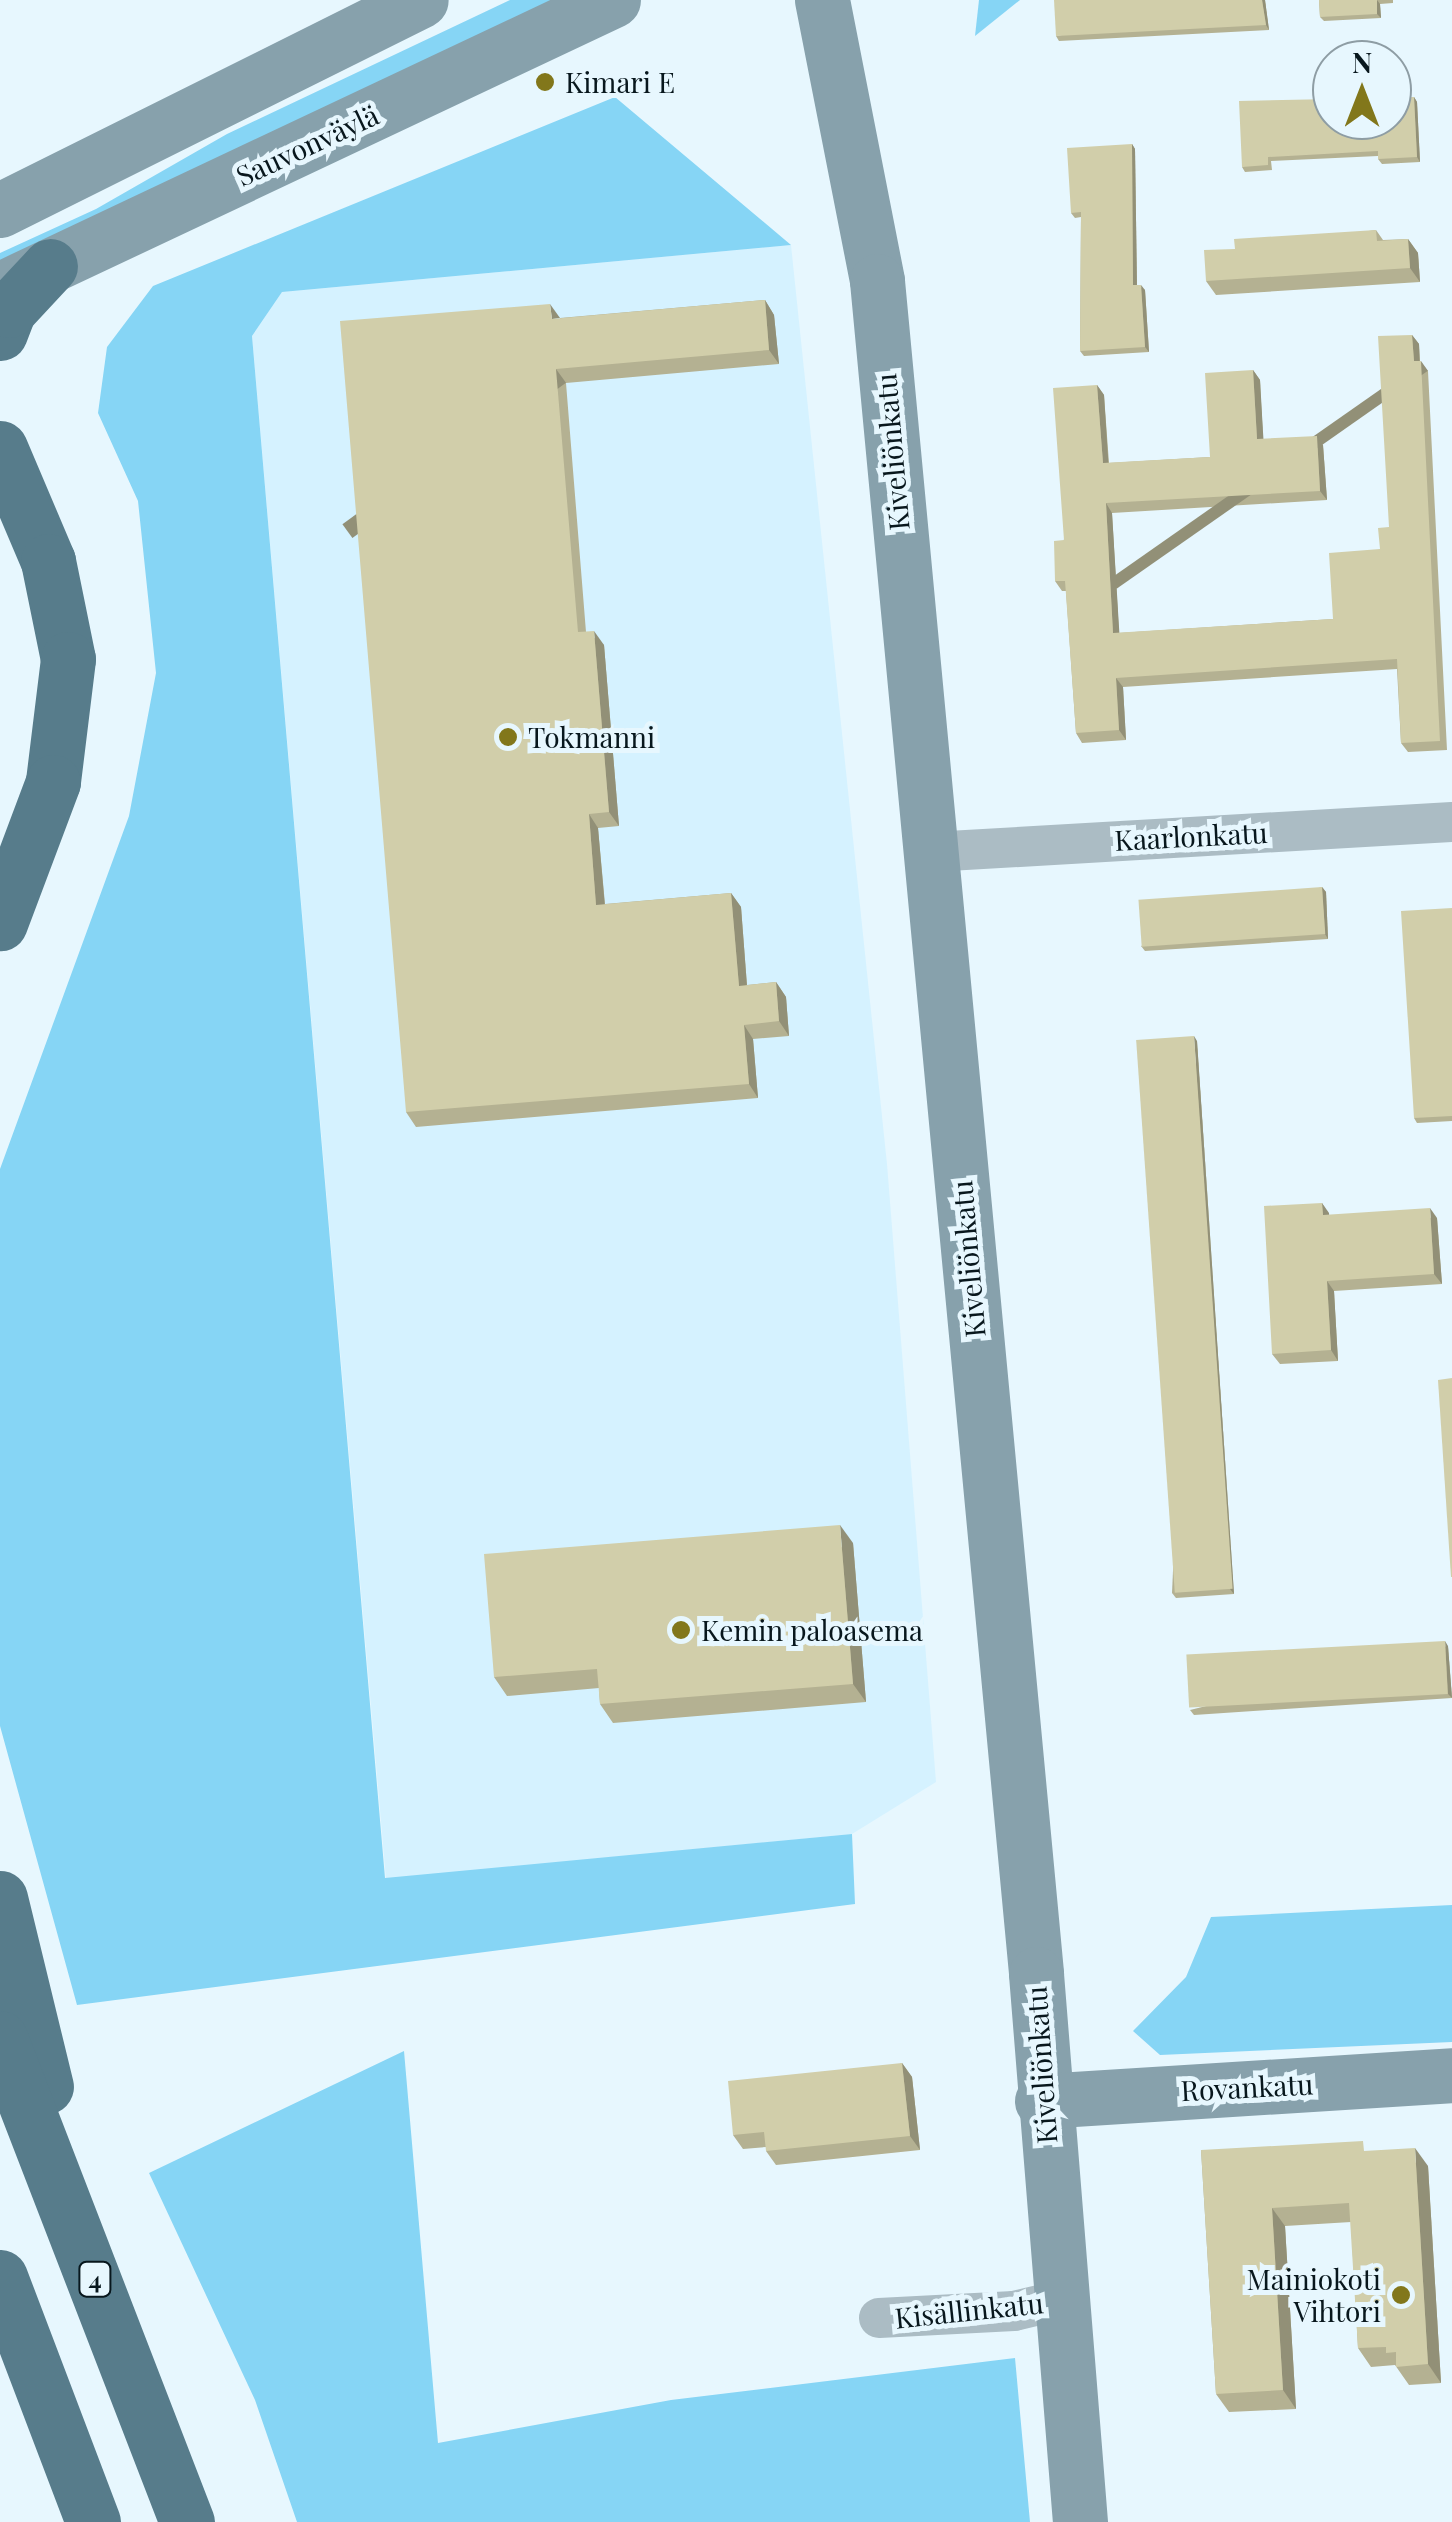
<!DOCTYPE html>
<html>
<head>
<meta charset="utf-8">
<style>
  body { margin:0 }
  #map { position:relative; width:1452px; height:2522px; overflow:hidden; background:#e7f7fe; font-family:"Playfair Display",serif }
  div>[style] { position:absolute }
  .built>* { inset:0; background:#d5f2ff }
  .green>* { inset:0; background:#86d5f5 }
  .street>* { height:40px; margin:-20px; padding:0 20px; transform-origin:20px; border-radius:20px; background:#abbcc4 }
  .secondary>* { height:55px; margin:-27.5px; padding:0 27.5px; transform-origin:27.5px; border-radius:27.5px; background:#87a1ac }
  .highway>* { height:55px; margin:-27.5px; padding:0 27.5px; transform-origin:27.5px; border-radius:27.5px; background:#577c8b }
  .wall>* { inset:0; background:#b4b192 }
  .shaded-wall>* { inset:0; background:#929077; transform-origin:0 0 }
  .building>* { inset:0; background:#d1ceaa; transform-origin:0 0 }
  .dots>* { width:28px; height:28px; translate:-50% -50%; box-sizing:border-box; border:5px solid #e7f7fe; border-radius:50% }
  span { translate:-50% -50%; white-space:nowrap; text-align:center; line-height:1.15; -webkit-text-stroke:10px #e7f7fe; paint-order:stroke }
  .shield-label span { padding:2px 8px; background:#e7f7fe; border:2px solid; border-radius:8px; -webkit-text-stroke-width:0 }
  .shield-label { font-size:25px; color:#08171d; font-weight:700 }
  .poi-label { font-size:28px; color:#08171d }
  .left { translate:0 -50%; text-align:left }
  .right { translate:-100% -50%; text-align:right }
  .street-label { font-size:28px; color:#08171d }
  .north { position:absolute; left:1312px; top:40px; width:100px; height:100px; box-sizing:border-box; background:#e7f7fe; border:2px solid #8e9da4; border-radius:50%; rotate:0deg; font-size:28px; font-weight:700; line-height:40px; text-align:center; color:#08171d }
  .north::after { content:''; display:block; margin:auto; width:35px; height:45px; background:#82771b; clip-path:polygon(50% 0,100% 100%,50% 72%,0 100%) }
</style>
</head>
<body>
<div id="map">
  <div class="built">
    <div style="clip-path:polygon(791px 245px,887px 1164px,936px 1782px,852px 1834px,386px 1879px,252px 336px,282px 292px)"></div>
  </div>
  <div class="green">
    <div style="clip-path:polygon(510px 0,557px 0,0 266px,0 253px,96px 209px,227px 134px)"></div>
    <div style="clip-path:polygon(979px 0,1020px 0,975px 36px)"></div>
    <div style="clip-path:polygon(615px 97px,791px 245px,282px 292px,252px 336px,385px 1878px,852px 1834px,855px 1904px,77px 2005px,0 1726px,0 1169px,129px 816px,156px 673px,138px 501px,98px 413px,107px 347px,153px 286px)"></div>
    <div style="clip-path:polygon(1452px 1905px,1452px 2042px,1160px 2055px,1133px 2031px,1186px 1977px,1211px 1917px)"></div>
    <div style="clip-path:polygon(404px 2051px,438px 2443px,671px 2400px,1015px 2358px,1030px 2522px,297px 2522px,255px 2400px,149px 2173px)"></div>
  </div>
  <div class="street">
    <div style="left:931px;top:852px;width:522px;rotate:-3.3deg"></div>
    <div style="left:879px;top:2318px;width:135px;rotate:-3deg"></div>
    <div style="left:1014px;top:2311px;width:47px;rotate:-13.4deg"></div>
  </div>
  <div class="secondary">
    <div style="left:822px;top:0;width:286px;rotate:78.9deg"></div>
    <div style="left:877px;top:281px;width:1700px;rotate:84.63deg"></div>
    <div style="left:1036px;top:1974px;width:550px;rotate:85.41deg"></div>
    <div style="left:0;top:210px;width:470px;rotate:-26.5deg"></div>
    <div style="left:7px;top:286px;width:670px;rotate:-25.26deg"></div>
    <div style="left:1042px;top:2101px;width:411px;rotate:-3.6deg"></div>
  </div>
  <div class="highway">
    <div style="left:0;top:333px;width:25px;rotate:-69deg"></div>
    <div style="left:9px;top:310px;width:60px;rotate:-47deg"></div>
    <div style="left:0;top:448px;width:123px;rotate:67deg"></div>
    <div style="left:48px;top:561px;width:100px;rotate:78.5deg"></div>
    <div style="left:68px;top:659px;width:124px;rotate:97deg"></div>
    <div style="left:53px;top:782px;width:151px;rotate:110.6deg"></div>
    <div style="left:0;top:1898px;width:194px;rotate:76.3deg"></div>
    <div style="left:0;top:2038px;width:519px;rotate:68.88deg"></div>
    <div style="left:0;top:2277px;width:262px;rotate:69.2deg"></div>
  </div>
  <div class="wall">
    <div style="clip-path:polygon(1265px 0,1269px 30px,1059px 41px,1056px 36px)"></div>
    <div style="clip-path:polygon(1319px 0,1393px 0,1393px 3px,1380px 4px,1381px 18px,1324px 21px,1320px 17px)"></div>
    <div style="clip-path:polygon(1414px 97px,1417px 102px,1420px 162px,1382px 164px,1378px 159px,1378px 156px,1271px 161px,1272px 170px,1245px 172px,1242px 167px)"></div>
    <div style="clip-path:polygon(1132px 144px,1135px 149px,1137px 285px,1145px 290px,1149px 352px,1084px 356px,1080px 351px,1081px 217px,1075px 218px,1071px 213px)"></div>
    <div style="clip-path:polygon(1376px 230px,1383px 240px,1408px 239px,1418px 253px,1420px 282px,1216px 295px,1206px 281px,1235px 249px)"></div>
    <div style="clip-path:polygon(765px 300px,774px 315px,779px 364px,566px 383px,586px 632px,604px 645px,619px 826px,598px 828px,605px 904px,731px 893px,741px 907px,747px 985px,776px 982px,786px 997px,789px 1036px,753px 1039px,758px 1098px,416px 1127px,406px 1112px,560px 318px)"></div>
    <div style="clip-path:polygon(1412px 335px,1419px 344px,1420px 361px,1428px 371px,1447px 750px,1408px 752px,1401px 743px,1397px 669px,1123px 687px,1126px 740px,1082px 743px,1076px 733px,1066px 591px,1062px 591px,1055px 581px,1097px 385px,1104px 395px,1109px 463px,1210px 457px,1253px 370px,1260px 380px,1263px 439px,1323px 445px,1327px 500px,1112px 513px,1119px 633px,1333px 619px,1380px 549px,1389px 527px)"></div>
    <div style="clip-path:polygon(1322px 887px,1326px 892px,1328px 939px,1145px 951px,1141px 946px)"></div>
    <div style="clip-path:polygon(1452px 908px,1452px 1121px,1417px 1123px,1414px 1118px)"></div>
    <div style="clip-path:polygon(1197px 1041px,1234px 1594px,1176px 1598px,1172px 1593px)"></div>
    <div style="clip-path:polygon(1322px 1203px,1329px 1215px,1437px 1218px,1442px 1284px,1334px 1291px,1338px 1361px,1280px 1364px,1272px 1354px)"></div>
    <div style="clip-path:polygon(853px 1543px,866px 1702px,613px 1723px,600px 1704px,599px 1688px,507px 1696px,494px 1677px)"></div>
    <div style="clip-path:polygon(1448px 1646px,1452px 1698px,1194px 1715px,1190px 1710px)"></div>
    <div style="clip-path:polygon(902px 2063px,912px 2077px,920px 2150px,776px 2165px,766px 2151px,766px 2147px,743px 2149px,733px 2135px)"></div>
    <div style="clip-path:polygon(1201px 2150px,1370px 2151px,1428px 2166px,1441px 2383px,1409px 2385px,1395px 2365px,1371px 2367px,1358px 2348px,1351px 2222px,1285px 2226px,1296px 2409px,1229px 2412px,1216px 2394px)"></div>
  </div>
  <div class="shaded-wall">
    <div style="clip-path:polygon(1262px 0,1265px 0,1269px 30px,1266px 25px)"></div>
    <div style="clip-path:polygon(1377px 0,1380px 4px,1381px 18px,1377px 14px)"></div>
    <div style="clip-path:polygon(1414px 97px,1417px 102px,1420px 162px,1417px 157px)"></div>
    <div style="clip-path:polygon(1132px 144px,1135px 149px,1137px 290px,1133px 285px)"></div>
    <div style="clip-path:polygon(1408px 239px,1418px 253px,1420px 282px,1410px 268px)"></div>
    <div style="clip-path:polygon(1141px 285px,1145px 290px,1149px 352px,1145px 347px)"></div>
    <div style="clip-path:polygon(765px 300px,774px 315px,779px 364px,769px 350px)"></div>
    <div style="clip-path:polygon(550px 304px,560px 318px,552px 319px)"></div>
    <div style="clip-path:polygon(1412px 335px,1419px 344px,1420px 371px,1414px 361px)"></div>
    <div style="left:1421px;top:361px;width:12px;height:380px;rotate:55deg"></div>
    <div style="left:556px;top:369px;width:17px;height:264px;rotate:54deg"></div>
    <div style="clip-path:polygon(1253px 370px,1260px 380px,1264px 449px,1257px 439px)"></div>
    <div style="clip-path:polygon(1097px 385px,1104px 395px,1109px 473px,1103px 463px)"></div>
    <div style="clip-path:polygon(1317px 436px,1323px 445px,1327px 500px,1320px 491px)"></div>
    <div style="clip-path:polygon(1106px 503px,1112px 513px,1120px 643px,1113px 633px)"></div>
    <div style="clip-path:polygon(594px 631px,604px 645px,619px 826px,609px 812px)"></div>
    <div style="clip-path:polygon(1116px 678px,1123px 687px,1126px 740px,1119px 730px)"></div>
    <div style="clip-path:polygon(589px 814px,598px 828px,606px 919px,596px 905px)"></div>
    <div style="clip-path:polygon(1322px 887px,1326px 892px,1328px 939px,1325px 934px)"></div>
    <div style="clip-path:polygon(731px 893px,741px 907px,748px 1000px,739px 986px)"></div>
    <div style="clip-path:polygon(776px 982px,786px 997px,789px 1036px,779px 1021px)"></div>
    <div style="clip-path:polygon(744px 1025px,753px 1039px,758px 1098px,749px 1084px)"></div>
    <div style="clip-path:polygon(1194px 1036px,1197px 1041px,1234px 1594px,1230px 1589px)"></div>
    <div style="clip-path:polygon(1322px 1203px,1329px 1213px,1330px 1226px,1323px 1215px)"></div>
    <div style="clip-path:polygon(1430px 1208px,1437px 1218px,1442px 1284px,1434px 1274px)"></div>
    <div style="clip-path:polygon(1327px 1281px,1334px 1291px,1338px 1361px,1331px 1350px)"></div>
    <div style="clip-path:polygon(840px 1525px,853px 1543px,866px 1702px,853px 1684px)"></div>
    <div style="clip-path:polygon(1445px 1641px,1448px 1646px,1452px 1698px,1448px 1694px)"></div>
    <div style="clip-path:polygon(902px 2063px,912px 2077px,920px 2150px,910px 2136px)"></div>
    <div style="clip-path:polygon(1415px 2148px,1428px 2166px,1441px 2383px,1428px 2364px)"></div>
    <div style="clip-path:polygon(1272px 2208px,1285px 2226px,1296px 2409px,1283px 2390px)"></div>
  </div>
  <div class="building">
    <div style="clip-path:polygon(1054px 0,1262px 0,1266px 25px,1056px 36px)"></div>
    <div style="clip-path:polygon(1319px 0,1377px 0,1377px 14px,1320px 17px)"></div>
    <div style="clip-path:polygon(1414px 97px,1417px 157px,1378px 159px,1378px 151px,1268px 157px,1268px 165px,1242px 167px,1239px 101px,1332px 99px,1332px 120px,1392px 120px,1392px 98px)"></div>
    <div style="clip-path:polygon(1132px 144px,1133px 285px,1141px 285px,1145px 347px,1080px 351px,1081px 212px,1071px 213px,1067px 148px)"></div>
    <div style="clip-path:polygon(1376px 230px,1377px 241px,1408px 239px,1410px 268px,1206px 281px,1204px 250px,1235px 249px,1234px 239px)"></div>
    <div style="clip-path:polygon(765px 300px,769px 350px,556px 369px,578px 632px,594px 631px,609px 812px,589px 814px,596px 905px,731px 893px,739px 986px,776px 982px,779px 1021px,744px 1025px,749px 1084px,406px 1112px,340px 321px,550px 304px,552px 319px)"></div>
    <div style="clip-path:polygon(1412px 335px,1414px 361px,1421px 361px,1440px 741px,1401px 743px,1397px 659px,1116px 678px,1119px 730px,1076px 733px,1065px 581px,1055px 581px,1054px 541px,1064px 540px,1053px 388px,1097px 385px,1103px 463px,1210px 457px,1205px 373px,1253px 370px,1257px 439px,1317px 436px,1320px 491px,1106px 503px,1113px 633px,1333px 619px,1329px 553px,1380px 549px,1378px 528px,1389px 527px,1378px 336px)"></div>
    <div style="left:1322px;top:887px;width:47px;height:184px;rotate:86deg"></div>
    <div style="clip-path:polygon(1452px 908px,1452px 1116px,1414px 1118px,1401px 911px)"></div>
    <div style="left:1194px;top:1036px;width:554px;height:58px;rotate:86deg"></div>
    <div style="clip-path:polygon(1322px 1203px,1323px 1215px,1430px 1208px,1434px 1274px,1327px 1281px,1331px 1350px,1272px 1354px,1264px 1206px)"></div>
    <div style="clip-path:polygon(1452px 1378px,1452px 1577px,1451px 1577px,1438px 1380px)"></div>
    <div style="clip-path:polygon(840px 1525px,853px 1684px,600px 1704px,597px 1669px,494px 1677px,484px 1554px)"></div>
    <div style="left:1445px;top:1641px;width:53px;height:259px;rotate:87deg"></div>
    <div style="clip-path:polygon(902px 2063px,910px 2136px,766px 2151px,764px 2132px,733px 2135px,728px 2081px)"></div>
    <div style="clip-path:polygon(1363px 2141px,1364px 2151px,1415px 2148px,1428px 2364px,1396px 2367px,1396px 2352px,1386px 2353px,1386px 2347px,1358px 2348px,1349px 2203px,1272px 2208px,1283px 2390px,1216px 2394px,1201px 2150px)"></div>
  </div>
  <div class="dots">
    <div style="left:545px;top:82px;background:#82771b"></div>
    <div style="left:508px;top:737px;background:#82771b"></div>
    <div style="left:681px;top:1630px;background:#82771b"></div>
    <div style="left:1401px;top:2295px;background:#82771b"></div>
  </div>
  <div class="shield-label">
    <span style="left:95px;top:2279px">4</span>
  </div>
  <div class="poi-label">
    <span class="left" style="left:565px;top:82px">Kimari E</span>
    <span class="left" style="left:528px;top:737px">Tokmanni</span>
    <span class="left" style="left:701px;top:1630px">Kemin paloasema</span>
    <span class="right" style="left:1381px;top:2295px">Mainiokoti<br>Vihtori</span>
  </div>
  <div class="street-label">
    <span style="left:307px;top:145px;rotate:-25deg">Sauvonväylä</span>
    <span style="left:892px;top:452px;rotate:-95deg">Kiveliönkatu</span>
    <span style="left:1191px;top:836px;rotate:-3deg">Kaarlonkatu</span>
    <span style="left:968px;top:1259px;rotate:-95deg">Kiveliönkatu</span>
    <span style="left:1041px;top:2065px;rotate:-94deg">Kiveliönkatu</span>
    <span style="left:1247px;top:2087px;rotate:-3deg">Rovankatu</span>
    <span style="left:969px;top:2310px;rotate:-6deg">Kisällinkatu</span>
  </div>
  <div class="north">N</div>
</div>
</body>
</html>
